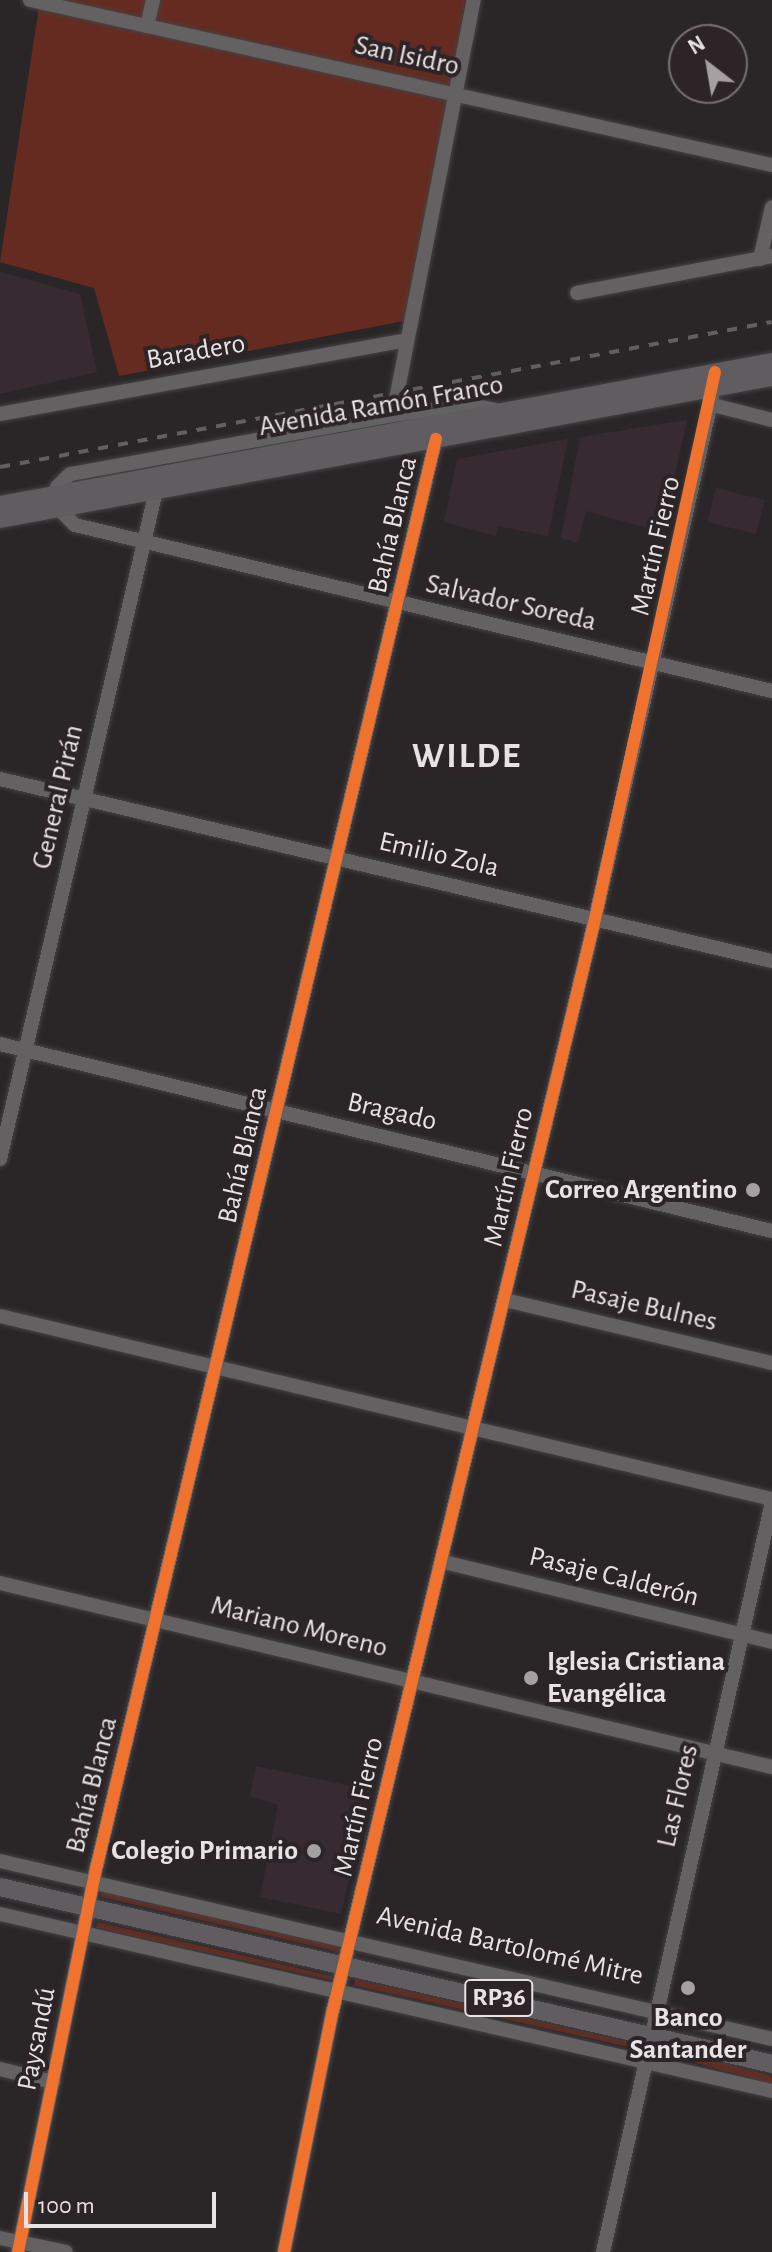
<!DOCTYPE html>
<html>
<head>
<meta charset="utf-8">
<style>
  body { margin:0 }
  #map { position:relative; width:772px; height:2252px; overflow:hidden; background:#2a2628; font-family:"Alegreya Sans",sans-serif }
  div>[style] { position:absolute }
  .built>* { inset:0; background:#372b31; transform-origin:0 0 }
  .green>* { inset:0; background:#652b20; transform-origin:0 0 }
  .roads { filter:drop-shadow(0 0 2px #454143) drop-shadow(0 0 2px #454143) }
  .minor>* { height:14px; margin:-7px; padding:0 7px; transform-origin:7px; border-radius:7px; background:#646162 }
  .major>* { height:18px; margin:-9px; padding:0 9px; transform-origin:9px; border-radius:9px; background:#615c5f }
  .rail>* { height:4px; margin-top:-2px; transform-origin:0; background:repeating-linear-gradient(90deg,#615f60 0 10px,transparent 0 20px) }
  .cycleway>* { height:12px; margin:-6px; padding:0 6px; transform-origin:6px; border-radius:6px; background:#ef722f }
  .dots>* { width:22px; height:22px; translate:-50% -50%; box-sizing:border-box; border:4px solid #2c2427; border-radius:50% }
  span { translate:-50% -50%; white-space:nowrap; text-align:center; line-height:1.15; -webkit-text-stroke:8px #2c2427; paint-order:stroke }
  .shield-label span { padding:2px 6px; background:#2c2427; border:2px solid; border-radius:6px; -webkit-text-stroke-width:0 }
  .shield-label { font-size:26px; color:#e7e2e4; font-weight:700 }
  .street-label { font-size:28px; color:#e7e2e4 }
  .poi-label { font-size:28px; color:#e7e2e4; font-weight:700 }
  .right { translate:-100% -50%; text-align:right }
  .left { translate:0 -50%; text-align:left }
  .district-label { font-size:36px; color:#e7e2e4; font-weight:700; letter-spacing:2px }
  .north { position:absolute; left:668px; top:24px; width:80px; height:80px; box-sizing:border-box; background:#2c2427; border:2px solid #777073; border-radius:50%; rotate:329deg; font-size:22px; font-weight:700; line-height:32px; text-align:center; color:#e7e2e4 }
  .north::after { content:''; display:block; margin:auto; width:28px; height:36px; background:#a5a0a2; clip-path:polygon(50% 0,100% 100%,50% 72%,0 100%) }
  .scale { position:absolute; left:24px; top:2192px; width:192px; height:36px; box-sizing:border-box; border:4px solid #e7e2e4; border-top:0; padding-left:10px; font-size:24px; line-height:28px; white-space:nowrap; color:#e7e2e4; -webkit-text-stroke:6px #2c2427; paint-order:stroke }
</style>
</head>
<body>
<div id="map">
  <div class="built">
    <div style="clip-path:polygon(0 272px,80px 294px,97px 372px,0 394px)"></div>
    <div style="clip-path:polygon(687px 420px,662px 532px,586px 511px,578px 543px,561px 538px,580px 437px)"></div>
    <div style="clip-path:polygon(568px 439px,548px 536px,498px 526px,496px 536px,444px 522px,457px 459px)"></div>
    <div style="left:716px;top:488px;width:50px;height:35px;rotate:14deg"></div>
    <div style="clip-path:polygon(256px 1766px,370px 1790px,341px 1914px,260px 1897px,278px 1805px,250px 1796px)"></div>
  </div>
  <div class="green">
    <div style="clip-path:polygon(40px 0,466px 0,409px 320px,119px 376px,94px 288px,0 262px)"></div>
    <div style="left:102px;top:1891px;width:244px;height:6px;rotate:13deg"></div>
    <div style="clip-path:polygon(97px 1922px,332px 1976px,332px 1980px,96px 1928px)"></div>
    <div style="clip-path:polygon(355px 1979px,629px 2042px,629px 2047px,354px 1985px)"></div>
    <div style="clip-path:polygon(666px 2048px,772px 2076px,772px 2084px,664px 2054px)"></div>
  </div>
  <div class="roads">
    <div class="minor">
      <div style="left:30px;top:0;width:760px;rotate:12.54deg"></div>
      <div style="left:147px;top:26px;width:27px;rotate:-77deg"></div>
      <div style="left:760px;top:259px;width:53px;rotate:-77deg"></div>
      <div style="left:577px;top:293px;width:198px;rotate:-10.7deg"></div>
      <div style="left:713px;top:405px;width:61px;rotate:14.3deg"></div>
      <div style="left:500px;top:411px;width:29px;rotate:-168deg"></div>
      <div style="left:472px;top:405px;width:80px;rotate:172.8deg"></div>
      <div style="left:393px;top:415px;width:328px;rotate:169.6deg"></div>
      <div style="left:70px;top:474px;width:18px;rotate:135deg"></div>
      <div style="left:57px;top:487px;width:21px;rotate:87deg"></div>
      <div style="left:58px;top:508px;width:24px;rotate:45deg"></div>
      <div style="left:75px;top:525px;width:716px;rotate:13.4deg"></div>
      <div style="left:0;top:414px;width:409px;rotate:-10.3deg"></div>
      <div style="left:393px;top:415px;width:423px;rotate:-79deg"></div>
      <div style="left:0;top:779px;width:793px;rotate:13.27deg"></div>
      <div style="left:0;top:1044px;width:794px;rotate:13.62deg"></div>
      <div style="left:0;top:1159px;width:695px;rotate:-76.86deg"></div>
      <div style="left:505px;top:1300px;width:274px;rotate:13.3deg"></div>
      <div style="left:0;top:1316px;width:793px;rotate:13.34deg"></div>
      <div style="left:444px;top:1562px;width:338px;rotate:13.7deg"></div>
      <div style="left:0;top:1583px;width:794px;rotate:13.41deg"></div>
      <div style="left:0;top:1861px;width:792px;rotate:12.98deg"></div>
      <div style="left:0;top:1914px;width:792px;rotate:12.91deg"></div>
      <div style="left:0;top:2069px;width:55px;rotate:13.8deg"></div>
      <div style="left:0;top:2238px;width:67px;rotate:12deg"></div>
      <div style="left:18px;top:2252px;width:395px;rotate:-78.5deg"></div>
      <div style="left:97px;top:1865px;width:1466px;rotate:-76.63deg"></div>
      <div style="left:284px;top:2252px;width:247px;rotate:-78.6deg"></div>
      <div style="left:333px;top:2010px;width:1122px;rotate:-76.5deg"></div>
      <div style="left:595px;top:919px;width:552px;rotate:-77.35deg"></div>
      <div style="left:603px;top:2252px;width:769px;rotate:-77.3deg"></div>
    </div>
    <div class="major">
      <div style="left:0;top:505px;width:785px;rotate:-10.49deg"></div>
      <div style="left:0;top:519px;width:785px;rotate:-10.42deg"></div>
      <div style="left:0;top:1887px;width:792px;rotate:12.91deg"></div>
    </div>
  </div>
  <div class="rail">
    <div style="left:0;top:467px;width:785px;rotate:-10.64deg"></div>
  </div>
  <div class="cycleway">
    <div style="left:18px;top:2252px;width:395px;rotate:-78.5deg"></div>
    <div style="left:97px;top:1865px;width:1466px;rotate:-76.63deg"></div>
    <div style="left:284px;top:2252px;width:247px;rotate:-78.6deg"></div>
    <div style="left:333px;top:2010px;width:1122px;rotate:-76.5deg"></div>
    <div style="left:595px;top:919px;width:560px;rotate:-77.63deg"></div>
  </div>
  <div class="dots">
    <div style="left:753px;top:1190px;background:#a5a0a2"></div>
    <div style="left:531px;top:1678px;background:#a5a0a2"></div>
    <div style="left:314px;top:1851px;background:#a5a0a2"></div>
    <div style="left:688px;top:1988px;background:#a5a0a2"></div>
  </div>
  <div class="shield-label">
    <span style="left:499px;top:1998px">RP36</span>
  </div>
  <div class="street-label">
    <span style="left:407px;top:56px;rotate:12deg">San Isidro</span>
    <span style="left:196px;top:352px;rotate:-10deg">Baradero</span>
    <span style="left:381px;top:406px;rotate:-10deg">Avenida Ramón Franco</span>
    <span style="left:393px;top:525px;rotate:-77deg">Bahía Blanca</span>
    <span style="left:656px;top:546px;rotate:-77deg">Martín Fierro</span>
    <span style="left:511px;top:603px;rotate:13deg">Salvador Soreda</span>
    <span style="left:58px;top:797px;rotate:-77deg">General Pirán</span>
    <span style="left:439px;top:855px;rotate:13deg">Emilio Zola</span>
    <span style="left:392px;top:1112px;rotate:13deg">Bragado</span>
    <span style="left:243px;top:1155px;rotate:-77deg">Bahía Blanca</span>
    <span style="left:509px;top:1177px;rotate:-77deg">Martín Fierro</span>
    <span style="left:644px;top:1306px;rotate:13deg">Pasaje Bulnes</span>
    <span style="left:614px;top:1577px;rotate:14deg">Pasaje Calderón</span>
    <span style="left:299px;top:1627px;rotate:14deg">Mariano Moreno</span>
    <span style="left:92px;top:1785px;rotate:-76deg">Bahía Blanca</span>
    <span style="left:678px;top:1796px;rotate:-77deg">Las Flores</span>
    <span style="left:359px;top:1807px;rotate:-77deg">Martín Fierro</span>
    <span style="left:510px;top:1946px;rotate:13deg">Avenida Bartolomé Mitre</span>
    <span style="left:37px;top:2039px;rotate:-79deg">Paysandú</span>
  </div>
  <div class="poi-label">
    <span class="right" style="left:737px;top:1190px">Correo Argentino</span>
    <span class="left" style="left:547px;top:1678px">Iglesia Cristiana<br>Evangélica</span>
    <span class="right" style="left:298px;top:1851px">Colegio Primario</span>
    <span style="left:688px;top:2034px">Banco<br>Santander</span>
  </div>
  <div class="district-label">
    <span style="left:467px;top:757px">WILDE</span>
  </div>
  <div class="north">N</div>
  <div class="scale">100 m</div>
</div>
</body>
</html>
